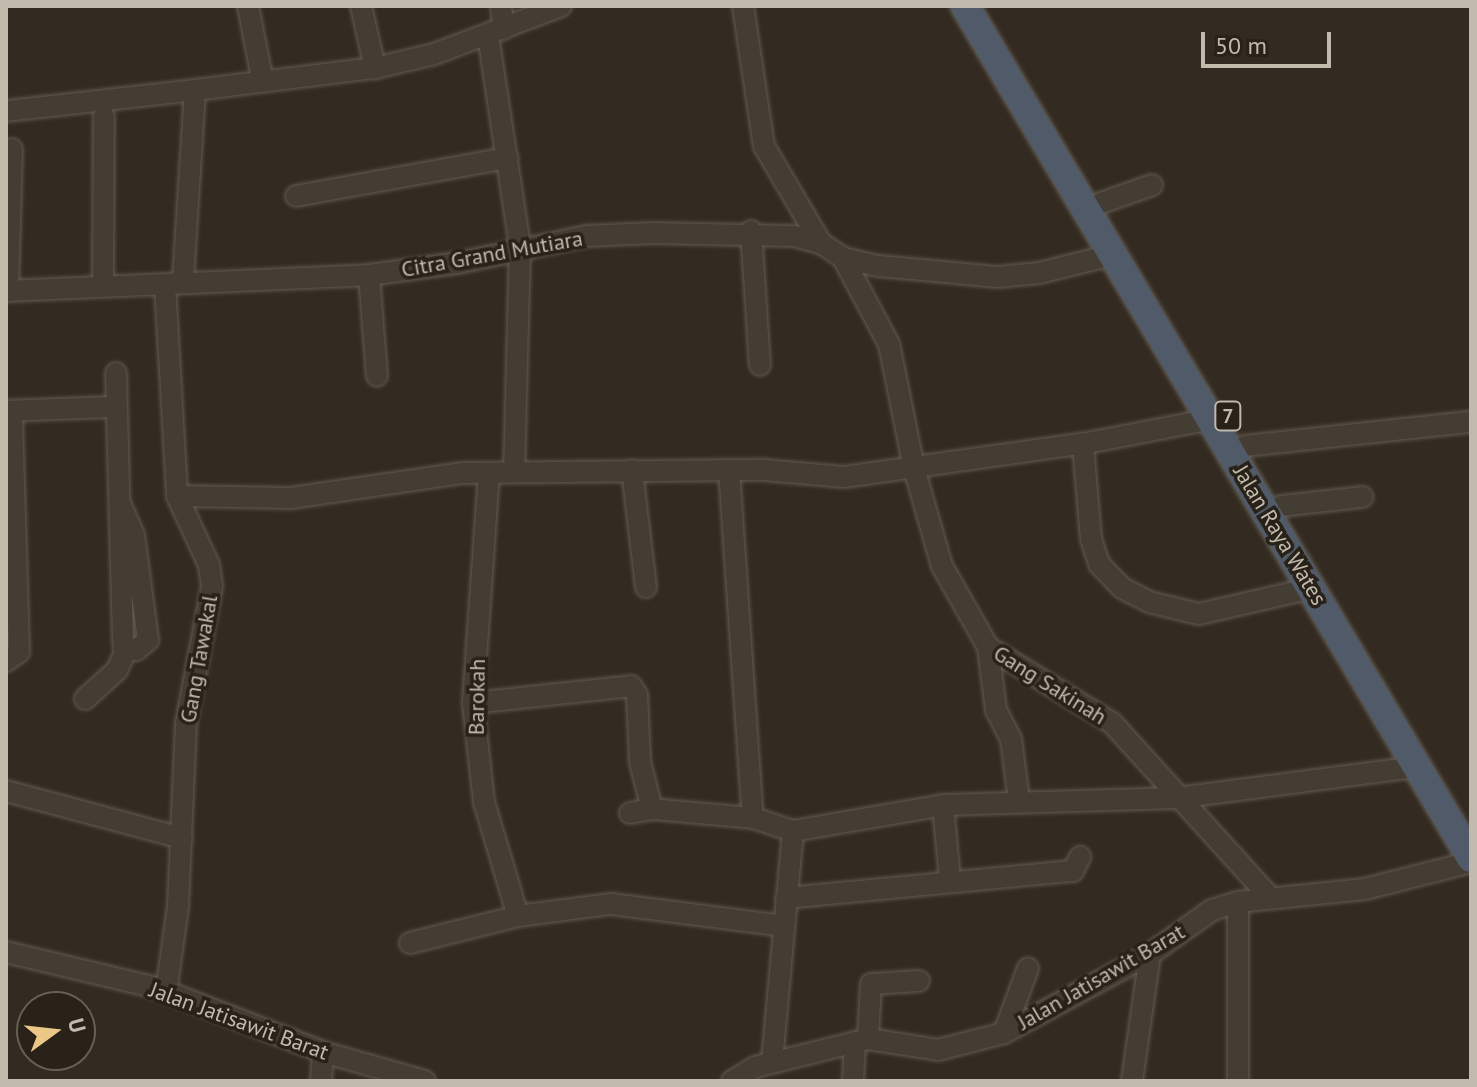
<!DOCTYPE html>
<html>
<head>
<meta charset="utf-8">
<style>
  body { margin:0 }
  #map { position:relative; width:1477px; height:1087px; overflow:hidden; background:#332b21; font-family:"PT Sans",sans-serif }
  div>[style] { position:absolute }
  .roads { filter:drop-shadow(0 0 2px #625b51) drop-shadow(0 0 2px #625b51) }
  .minor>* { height:20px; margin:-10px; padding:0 10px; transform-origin:10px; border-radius:10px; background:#443d34 }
  .highway>* { height:28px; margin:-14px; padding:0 14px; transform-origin:14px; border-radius:14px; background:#515a69 }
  span { translate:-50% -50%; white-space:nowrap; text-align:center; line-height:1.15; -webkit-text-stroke:7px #282219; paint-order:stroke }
  .shield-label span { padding:2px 6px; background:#282219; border:2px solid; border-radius:6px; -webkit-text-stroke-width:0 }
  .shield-label { font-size:20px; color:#c1baad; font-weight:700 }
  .street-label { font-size:22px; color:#c1baad }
  .frame { position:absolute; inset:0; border:8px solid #c1baad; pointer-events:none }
  .north { position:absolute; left:16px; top:991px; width:80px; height:80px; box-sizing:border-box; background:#282219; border:2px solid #655f54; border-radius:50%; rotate:75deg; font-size:22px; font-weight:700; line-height:32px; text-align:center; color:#c1baad }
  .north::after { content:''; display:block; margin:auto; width:28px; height:36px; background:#ecc887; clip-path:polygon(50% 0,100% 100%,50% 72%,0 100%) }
  .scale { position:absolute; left:1201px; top:32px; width:130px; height:36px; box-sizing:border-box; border:4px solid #c1baad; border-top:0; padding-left:10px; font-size:24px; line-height:28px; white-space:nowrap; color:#c1baad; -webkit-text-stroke:6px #282219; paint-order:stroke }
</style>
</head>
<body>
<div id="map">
  <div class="roads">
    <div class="minor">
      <div style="left:248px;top:6px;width:73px;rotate:79deg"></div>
      <div style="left:361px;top:6px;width:64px;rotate:77.3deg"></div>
      <div style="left:501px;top:6px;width:23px;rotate:83deg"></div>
      <div style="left:743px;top:6px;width:142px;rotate:81.5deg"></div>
      <div style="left:764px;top:146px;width:113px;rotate:59.6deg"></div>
      <div style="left:488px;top:35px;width:213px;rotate:81.4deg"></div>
      <div style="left:520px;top:246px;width:226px;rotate:91.5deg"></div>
      <div style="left:195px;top:90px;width:181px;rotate:-7deg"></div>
      <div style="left:375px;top:68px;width:61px;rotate:-13.3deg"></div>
      <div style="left:434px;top:54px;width:136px;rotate:-20.7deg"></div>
      <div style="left:6px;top:111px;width:190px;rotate:-6.3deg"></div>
      <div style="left:195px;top:90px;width:193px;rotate:93.6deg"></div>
      <div style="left:296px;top:196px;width:215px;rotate:-10.2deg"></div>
      <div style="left:1101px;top:203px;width:54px;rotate:-19.4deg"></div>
      <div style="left:751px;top:231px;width:134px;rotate:86.2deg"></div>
      <div style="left:843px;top:258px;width:98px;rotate:61.9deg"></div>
      <div style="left:889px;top:344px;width:126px;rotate:78.6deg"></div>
      <div style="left:914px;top:468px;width:102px;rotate:74.1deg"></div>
      <div style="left:942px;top:566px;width:93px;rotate:60.4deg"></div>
      <div style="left:988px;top:647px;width:145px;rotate:31.5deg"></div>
      <div style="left:1112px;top:723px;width:235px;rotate:47.8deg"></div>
      <div style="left:369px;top:275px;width:101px;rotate:85.5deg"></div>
      <div style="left:165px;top:285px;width:211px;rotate:86.7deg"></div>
      <div style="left:177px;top:496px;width:76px;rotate:65.1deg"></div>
      <div style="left:209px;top:565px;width:21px;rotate:82deg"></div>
      <div style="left:212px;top:586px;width:139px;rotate:100.7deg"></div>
      <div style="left:186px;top:723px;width:183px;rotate:92.5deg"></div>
      <div style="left:178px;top:906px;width:87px;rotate:97.9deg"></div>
      <div style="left:103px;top:286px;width:170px;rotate:-89.7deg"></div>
      <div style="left:6px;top:291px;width:363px;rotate:-2.5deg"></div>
      <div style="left:369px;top:275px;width:90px;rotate:-7.7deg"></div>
      <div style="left:458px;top:263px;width:131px;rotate:-11.9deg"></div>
      <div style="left:586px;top:236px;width:67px;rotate:-2.6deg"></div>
      <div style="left:653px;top:233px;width:141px;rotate:1.2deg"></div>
      <div style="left:794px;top:236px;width:28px;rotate:15deg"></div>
      <div style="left:821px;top:243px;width:27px;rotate:34deg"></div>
      <div style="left:843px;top:258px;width:37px;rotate:13deg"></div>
      <div style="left:879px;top:266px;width:120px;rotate:5.3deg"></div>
      <div style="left:998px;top:277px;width:41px;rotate:-5.6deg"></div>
      <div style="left:1039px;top:273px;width:75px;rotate:-13.9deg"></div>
      <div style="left:8px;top:291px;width:142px;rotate:-88.4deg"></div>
      <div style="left:116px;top:373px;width:267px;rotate:88.5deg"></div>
      <div style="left:123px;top:640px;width:8px;rotate:83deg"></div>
      <div style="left:124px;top:648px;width:12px;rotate:9deg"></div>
      <div style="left:136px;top:650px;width:16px;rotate:-40deg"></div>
      <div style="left:148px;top:640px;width:106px;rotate:-97.6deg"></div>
      <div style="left:134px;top:535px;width:34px;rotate:-114deg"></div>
      <div style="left:6px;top:411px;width:110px;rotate:-2.1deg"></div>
      <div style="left:1083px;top:444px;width:95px;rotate:85.2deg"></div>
      <div style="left:1091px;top:539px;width:26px;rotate:72deg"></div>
      <div style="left:1099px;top:564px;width:33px;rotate:46deg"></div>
      <div style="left:1122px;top:588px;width:30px;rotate:27deg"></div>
      <div style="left:1149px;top:602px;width:51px;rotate:13.5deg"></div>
      <div style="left:1199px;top:614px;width:116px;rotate:-13deg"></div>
      <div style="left:1245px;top:446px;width:227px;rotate:-6.1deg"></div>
      <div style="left:632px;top:470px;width:118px;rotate:83.2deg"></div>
      <div style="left:729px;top:470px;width:349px;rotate:86.1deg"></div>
      <div style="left:753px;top:818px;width:42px;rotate:18deg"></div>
      <div style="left:793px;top:831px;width:152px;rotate:-9.8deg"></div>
      <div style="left:943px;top:805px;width:234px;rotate:-1.7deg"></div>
      <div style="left:1177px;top:798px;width:241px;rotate:-7.4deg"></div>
      <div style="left:489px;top:473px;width:231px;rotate:94deg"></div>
      <div style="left:473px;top:703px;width:100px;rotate:83.7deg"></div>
      <div style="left:484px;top:802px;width:119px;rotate:73.4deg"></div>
      <div style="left:177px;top:496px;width:114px;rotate:1deg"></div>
      <div style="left:291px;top:498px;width:174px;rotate:-8.3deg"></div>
      <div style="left:463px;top:473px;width:301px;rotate:-0.6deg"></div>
      <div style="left:764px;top:470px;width:80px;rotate:5deg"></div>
      <div style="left:844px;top:477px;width:245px;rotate:-8deg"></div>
      <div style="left:1087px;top:443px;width:127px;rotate:-10.9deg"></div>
      <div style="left:1281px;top:506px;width:82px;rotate:-6.3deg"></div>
      <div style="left:988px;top:647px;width:64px;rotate:82.8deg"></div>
      <div style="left:996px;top:710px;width:33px;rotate:63deg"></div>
      <div style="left:1011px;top:739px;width:63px;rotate:82.6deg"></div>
      <div style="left:6px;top:661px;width:16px;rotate:-35deg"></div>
      <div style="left:19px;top:652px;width:241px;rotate:-91.7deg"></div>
      <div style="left:85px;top:699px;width:43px;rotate:-42.2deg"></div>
      <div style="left:117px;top:670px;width:23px;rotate:-65deg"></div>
      <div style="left:473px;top:703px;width:159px;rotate:-6.1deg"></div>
      <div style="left:631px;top:686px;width:11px;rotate:56deg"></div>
      <div style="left:637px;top:695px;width:67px;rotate:87.4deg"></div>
      <div style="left:640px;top:762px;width:49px;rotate:75.7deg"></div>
      <div style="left:6px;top:791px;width:182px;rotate:15deg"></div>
      <div style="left:943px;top:805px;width:76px;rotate:84.7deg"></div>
      <div style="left:630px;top:813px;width:22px;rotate:-10deg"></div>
      <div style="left:652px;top:809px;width:101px;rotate:5.1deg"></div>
      <div style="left:786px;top:898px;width:288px;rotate:-5.4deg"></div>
      <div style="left:1073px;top:871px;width:16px;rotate:-63deg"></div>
      <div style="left:410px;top:943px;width:111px;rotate:-14deg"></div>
      <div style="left:518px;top:916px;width:94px;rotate:-7.4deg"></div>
      <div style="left:611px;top:904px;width:174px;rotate:7.2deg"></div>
      <div style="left:6px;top:952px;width:155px;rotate:13.4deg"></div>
      <div style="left:157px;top:988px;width:178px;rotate:21.1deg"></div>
      <div style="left:323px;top:1052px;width:106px;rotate:15.9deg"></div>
      <div style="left:1004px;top:1033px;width:69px;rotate:-69.7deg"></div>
      <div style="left:868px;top:1039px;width:55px;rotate:-86.9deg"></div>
      <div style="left:871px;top:984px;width:48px;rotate:-3.6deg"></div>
      <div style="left:772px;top:1062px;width:232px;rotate:-84.8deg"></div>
      <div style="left:321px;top:1081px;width:29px;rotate:-86deg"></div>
      <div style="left:732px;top:1081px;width:27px;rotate:-31deg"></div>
      <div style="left:755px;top:1067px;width:116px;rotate:-13.9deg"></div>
      <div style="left:868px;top:1039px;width:71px;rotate:8.9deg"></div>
      <div style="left:938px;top:1050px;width:68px;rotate:-14.4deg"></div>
      <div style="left:1004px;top:1033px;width:166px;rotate:-28.4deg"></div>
      <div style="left:1150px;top:954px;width:76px;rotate:-35.4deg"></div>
      <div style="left:1212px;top:910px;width:27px;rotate:-17deg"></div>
      <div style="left:1238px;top:902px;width:128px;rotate:-5.8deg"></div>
      <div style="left:1365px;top:889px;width:109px;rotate:-14.3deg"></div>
      <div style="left:853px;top:1081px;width:39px;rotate:-87deg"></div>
      <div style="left:1132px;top:1081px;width:128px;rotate:-81.9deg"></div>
      <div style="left:1238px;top:1081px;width:179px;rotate:-90deg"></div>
    </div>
    <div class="highway">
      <div style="left:965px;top:6px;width:991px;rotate:59.29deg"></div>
    </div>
  </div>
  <div class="shield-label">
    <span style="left:1228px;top:416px">7</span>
  </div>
  <div class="street-label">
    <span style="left:492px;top:254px;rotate:-10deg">Citra Grand Mutiara</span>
    <span style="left:1280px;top:535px;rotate:59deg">Jalan Raya Wates</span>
    <span style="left:199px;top:659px;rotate:-80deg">Gang Tawakal</span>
    <span style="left:1050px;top:685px;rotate:32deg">Gang Sakinah</span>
    <span style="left:477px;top:697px;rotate:-89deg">Barokah</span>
    <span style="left:1101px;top:977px;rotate:-30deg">Jalan Jatisawit Barat</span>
    <span style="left:239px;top:1021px;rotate:20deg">Jalan Jatisawit Barat</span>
  </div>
  <div class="frame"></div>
  <div class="north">U</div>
  <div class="scale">50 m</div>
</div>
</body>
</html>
